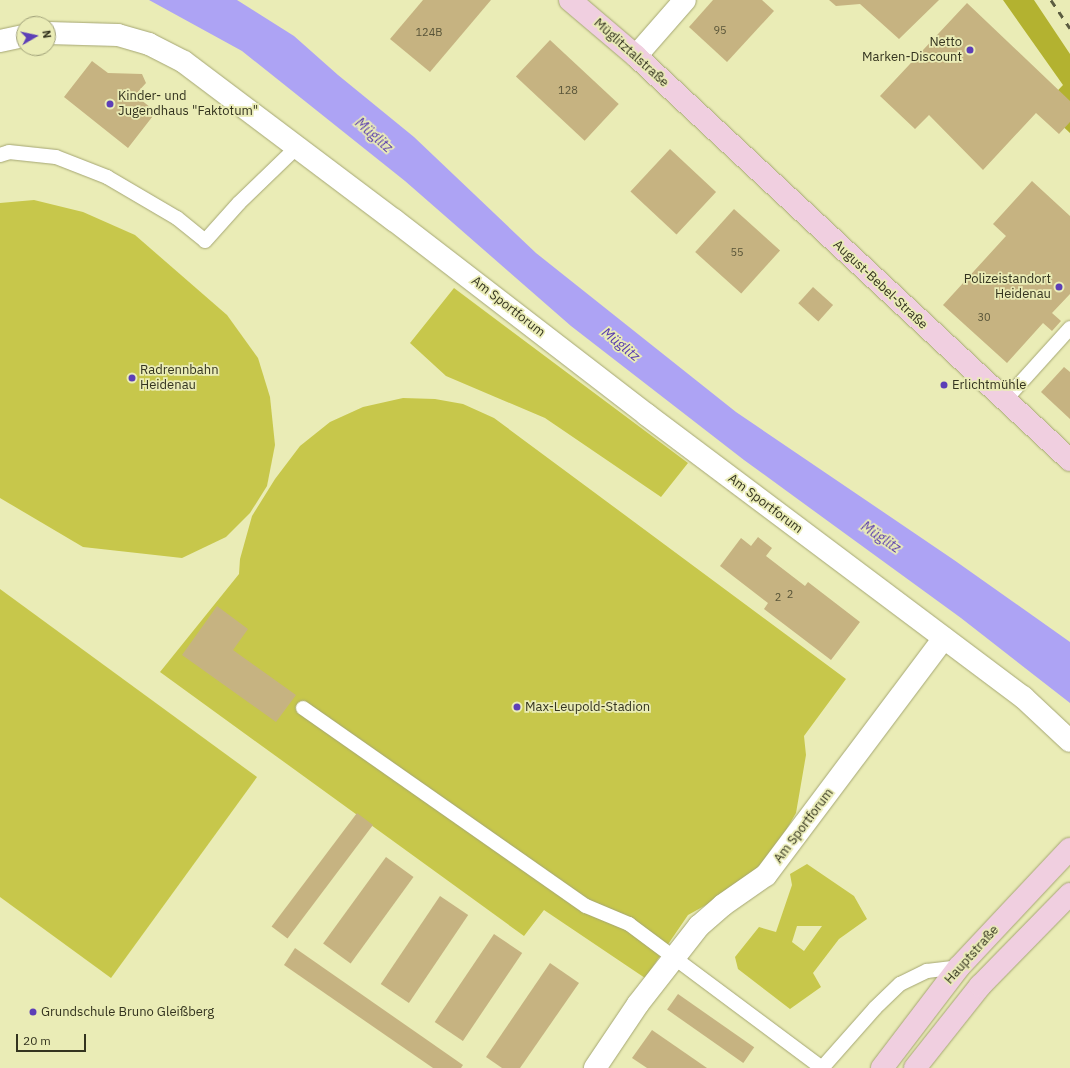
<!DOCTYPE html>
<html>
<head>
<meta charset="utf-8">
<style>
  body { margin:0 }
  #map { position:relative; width:1070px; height:1068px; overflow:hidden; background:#eaecb6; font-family:"IBM Plex Sans",sans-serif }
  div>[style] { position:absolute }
  .green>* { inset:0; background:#c7c74b }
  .forest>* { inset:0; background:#b3b230 }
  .water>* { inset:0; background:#ada3f4 }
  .building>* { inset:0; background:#c6b381; transform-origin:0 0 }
  .roads { filter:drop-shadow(0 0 1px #a5a673) drop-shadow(0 0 1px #a5a673) }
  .lane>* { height:14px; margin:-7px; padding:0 7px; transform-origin:7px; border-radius:7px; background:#fff }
  .street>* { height:22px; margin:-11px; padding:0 11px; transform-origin:11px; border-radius:11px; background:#fff }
  .secondary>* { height:22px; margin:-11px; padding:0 11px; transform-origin:11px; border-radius:11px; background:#f0cfe0 }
  .rail>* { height:3px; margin-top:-1.5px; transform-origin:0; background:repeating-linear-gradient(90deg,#5c5d41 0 7px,transparent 0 14px) }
  .dots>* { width:11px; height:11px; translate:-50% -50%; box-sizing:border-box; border:2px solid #eaecb6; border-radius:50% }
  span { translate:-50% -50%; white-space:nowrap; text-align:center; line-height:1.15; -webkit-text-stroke:3.5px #eaecb6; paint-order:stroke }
  .number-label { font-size:11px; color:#585438 }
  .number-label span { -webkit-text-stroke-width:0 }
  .poi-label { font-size:13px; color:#34341f }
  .right { translate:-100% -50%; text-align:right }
  .left { translate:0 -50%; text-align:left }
  .street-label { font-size:13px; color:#34341f }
  .water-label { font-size:14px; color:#583baf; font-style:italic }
  .north { position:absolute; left:16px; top:16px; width:40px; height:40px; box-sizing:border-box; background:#eaecb6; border:1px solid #a1a27a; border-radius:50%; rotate:81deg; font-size:11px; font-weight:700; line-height:16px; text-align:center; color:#34341f }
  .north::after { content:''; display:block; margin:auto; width:14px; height:18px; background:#5d3fb7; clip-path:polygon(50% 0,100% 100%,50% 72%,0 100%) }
  .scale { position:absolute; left:16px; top:1034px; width:70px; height:18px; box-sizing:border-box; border:2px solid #34341f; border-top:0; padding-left:5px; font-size:12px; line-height:14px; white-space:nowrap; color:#34341f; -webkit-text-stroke:3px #eaecb6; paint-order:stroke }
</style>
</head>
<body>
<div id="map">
  <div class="green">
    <div style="clip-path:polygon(34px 200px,83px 212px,135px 235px,227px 315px,258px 358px,270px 397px,275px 445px,267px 486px,250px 513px,226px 537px,182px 558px,83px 547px,0 498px,0 203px)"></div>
    <div style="clip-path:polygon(454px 288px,688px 463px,661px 497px,545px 418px,446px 376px,410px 343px)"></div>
    <div style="clip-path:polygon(403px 398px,435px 399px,463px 404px,494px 418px,846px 679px,804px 736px,806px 755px,796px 813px,782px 837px,762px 863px,740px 886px,688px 915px,645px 978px,544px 910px,524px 936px,160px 672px,239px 574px,240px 559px,252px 516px,275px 479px,300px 446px,330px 422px,363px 407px)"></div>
    <div style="clip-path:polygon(0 589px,257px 777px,111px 978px,0 897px)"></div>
    <div style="clip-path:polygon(evenodd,807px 864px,854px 896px,867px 919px,839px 939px,813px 973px,821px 987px,790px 1009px,738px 969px,735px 957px,759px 927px,776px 932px,792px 885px,790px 874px,807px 864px,797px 926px,822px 926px,804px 951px,792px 942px,797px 926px)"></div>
  </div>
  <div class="forest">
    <div style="clip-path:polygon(1003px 0,1034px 0,1070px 54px,1070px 133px,1042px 107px,1063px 85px)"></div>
  </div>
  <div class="water">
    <div style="clip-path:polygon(149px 0,237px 0,294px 36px,338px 75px,414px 137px,536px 253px,736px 412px,954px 560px,1070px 642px,1070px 703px,961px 618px,744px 460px,571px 326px,405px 181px,242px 51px)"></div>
  </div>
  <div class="building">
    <div style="clip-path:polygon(423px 0,491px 0,430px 72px,390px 39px)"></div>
    <div style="clip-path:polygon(713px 0,762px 0,774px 11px,727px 62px,689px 27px)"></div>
    <div style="clip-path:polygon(829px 0,939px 0,899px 39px,860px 4px,836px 6px)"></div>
    <div style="clip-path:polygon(967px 3px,1070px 101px,1070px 122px,1059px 134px,1036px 113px,983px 170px,929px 115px,915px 129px,880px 96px)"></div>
    <div style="left:550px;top:40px;width:94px;height:50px;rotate:43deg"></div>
    <div style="clip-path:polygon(92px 61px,108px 73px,142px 74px,146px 83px,135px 95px,156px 112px,128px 148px,64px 97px)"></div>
    <div style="left:670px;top:149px;width:63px;height:58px;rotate:43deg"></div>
    <div style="clip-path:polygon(1032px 181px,1070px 216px,1070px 294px,1052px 313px,1061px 321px,1052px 331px,1043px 323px,1007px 363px,943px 305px,1006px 236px,993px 224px)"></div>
    <div style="left:734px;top:209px;width:62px;height:58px;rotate:42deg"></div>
    <div style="left:813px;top:287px;width:27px;height:22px;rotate:42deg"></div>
    <div style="clip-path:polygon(1064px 367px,1070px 372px,1070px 419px,1041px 392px)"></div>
    <div style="clip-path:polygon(758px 537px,772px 548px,766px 556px,805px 586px,808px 582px,860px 622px,831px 660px,764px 609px,768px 603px,720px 566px,741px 538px,751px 546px)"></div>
    <div style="clip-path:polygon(217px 606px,248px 629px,233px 650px,296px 695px,276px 722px,182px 655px)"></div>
    <div style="left:357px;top:813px;width:20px;height:142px;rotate:37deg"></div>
    <div style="left:386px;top:857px;width:34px;height:107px;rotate:36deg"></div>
    <div style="left:440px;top:896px;width:34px;height:106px;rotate:34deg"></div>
    <div style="left:494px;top:934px;width:34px;height:106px;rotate:34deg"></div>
    <div style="clip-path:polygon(295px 948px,463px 1065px,461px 1068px,433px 1068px,284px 965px)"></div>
    <div style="clip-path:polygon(550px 963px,579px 983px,520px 1068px,502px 1068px,486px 1057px)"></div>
    <div style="left:678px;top:994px;width:93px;height:19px;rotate:35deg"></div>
    <div style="clip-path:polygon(652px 1030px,707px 1068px,647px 1068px,632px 1058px)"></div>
  </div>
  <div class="roads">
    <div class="lane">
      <div style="left:0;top:155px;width:9px;rotate:-18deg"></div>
      <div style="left:9px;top:152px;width:47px;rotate:6.1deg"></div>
      <div style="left:56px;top:157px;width:55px;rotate:21.4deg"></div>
      <div style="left:107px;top:177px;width:81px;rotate:30.4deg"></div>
      <div style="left:177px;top:218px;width:36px;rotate:39deg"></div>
      <div style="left:205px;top:241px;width:51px;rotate:-48.2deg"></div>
      <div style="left:239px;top:203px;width:81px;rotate:-44deg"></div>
      <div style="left:1005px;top:400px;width:97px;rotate:-47.9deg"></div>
      <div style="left:303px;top:708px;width:345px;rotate:35deg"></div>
      <div style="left:586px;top:906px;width:47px;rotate:22.7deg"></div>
      <div style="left:629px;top:924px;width:241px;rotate:36.7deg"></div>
      <div style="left:822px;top:1068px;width:80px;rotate:-48.5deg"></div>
      <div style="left:875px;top:1008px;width:35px;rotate:-44deg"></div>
      <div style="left:900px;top:984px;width:30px;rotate:-26deg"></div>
      <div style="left:927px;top:971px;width:32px;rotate:-7deg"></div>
    </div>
    <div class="street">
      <div style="left:48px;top:33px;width:70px;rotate:1.6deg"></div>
      <div style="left:118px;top:35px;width:32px;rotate:16deg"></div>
      <div style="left:149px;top:44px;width:39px;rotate:27deg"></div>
      <div style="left:184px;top:62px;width:263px;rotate:37deg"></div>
      <div style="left:394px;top:220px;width:319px;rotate:37.6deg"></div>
      <div style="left:647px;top:415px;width:470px;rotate:36.9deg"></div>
      <div style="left:1023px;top:697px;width:64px;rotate:43.1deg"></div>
      <div style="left:0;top:41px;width:25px;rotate:-12deg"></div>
      <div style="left:636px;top:56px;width:74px;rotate:-48.8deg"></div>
      <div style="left:595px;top:1068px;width:77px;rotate:-56.1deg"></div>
      <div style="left:638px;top:1004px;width:99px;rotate:-52deg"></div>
      <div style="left:699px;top:926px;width:32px;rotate:-41deg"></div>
      <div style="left:723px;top:905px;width:52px;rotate:-34.9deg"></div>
      <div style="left:766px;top:875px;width:296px;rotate:-53.1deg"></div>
    </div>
    <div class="secondary">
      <div style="left:570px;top:0;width:87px;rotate:40.3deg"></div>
      <div style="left:636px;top:56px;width:593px;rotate:42.95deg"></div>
      <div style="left:882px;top:1068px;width:127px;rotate:-52.7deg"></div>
      <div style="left:959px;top:967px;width:162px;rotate:-46.8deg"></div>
      <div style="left:915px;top:1068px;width:105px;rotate:-51.6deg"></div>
      <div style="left:980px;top:986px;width:129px;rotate:-45.6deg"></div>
    </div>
  </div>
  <div class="rail">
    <div style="left:1051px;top:0;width:34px;rotate:56deg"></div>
  </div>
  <div class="dots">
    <div style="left:970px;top:50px;background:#5d3fb7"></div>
    <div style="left:110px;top:104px;background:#5d3fb7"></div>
    <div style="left:1059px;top:287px;background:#5d3fb7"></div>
    <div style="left:132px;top:378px;background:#5d3fb7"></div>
    <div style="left:944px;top:385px;background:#5d3fb7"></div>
    <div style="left:517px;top:707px;background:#5d3fb7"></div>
    <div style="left:33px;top:1012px;background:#5d3fb7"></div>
  </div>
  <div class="number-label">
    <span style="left:720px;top:30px">95</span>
    <span style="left:429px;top:32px">124B</span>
    <span style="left:568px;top:90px">128</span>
    <span style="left:737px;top:252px">55</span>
    <span style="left:984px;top:317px">30</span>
    <span style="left:790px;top:594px">2</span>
    <span style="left:778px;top:597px">2</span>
  </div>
  <div class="poi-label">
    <span class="right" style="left:962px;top:50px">Netto<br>Marken-Discount</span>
    <span class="left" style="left:118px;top:104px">Kinder- und<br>Jugendhaus "Faktotum"</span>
    <span class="right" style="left:1051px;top:287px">Polizeistandort<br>Heidenau</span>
    <span class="left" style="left:140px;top:378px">Radrennbahn<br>Heidenau</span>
    <span class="left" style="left:952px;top:385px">Erlichtmühle</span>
    <span class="left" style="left:525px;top:707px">Max-Leupold-Stadion</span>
    <span class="left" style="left:41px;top:1012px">Grundschule Bruno Gleißberg</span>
  </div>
  <div class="street-label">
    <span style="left:631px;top:53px;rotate:42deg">Müglitztalstraße</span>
    <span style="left:880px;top:285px;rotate:43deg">August-Bebel-Straße</span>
    <span style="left:508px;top:307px;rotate:38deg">Am Sportforum</span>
    <span style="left:765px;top:504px;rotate:37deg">Am Sportforum</span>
    <span style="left:804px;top:826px;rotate:-53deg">Am Sportforum</span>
    <span style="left:972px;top:955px;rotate:-48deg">Hauptstraße</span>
  </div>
  <div class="water-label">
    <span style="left:374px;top:135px;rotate:41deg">Müglitz</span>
    <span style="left:621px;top:344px;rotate:39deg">Müglitz</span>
    <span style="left:881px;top:537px;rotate:34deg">Müglitz</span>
  </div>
  <div class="north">N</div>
  <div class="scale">20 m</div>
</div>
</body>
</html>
